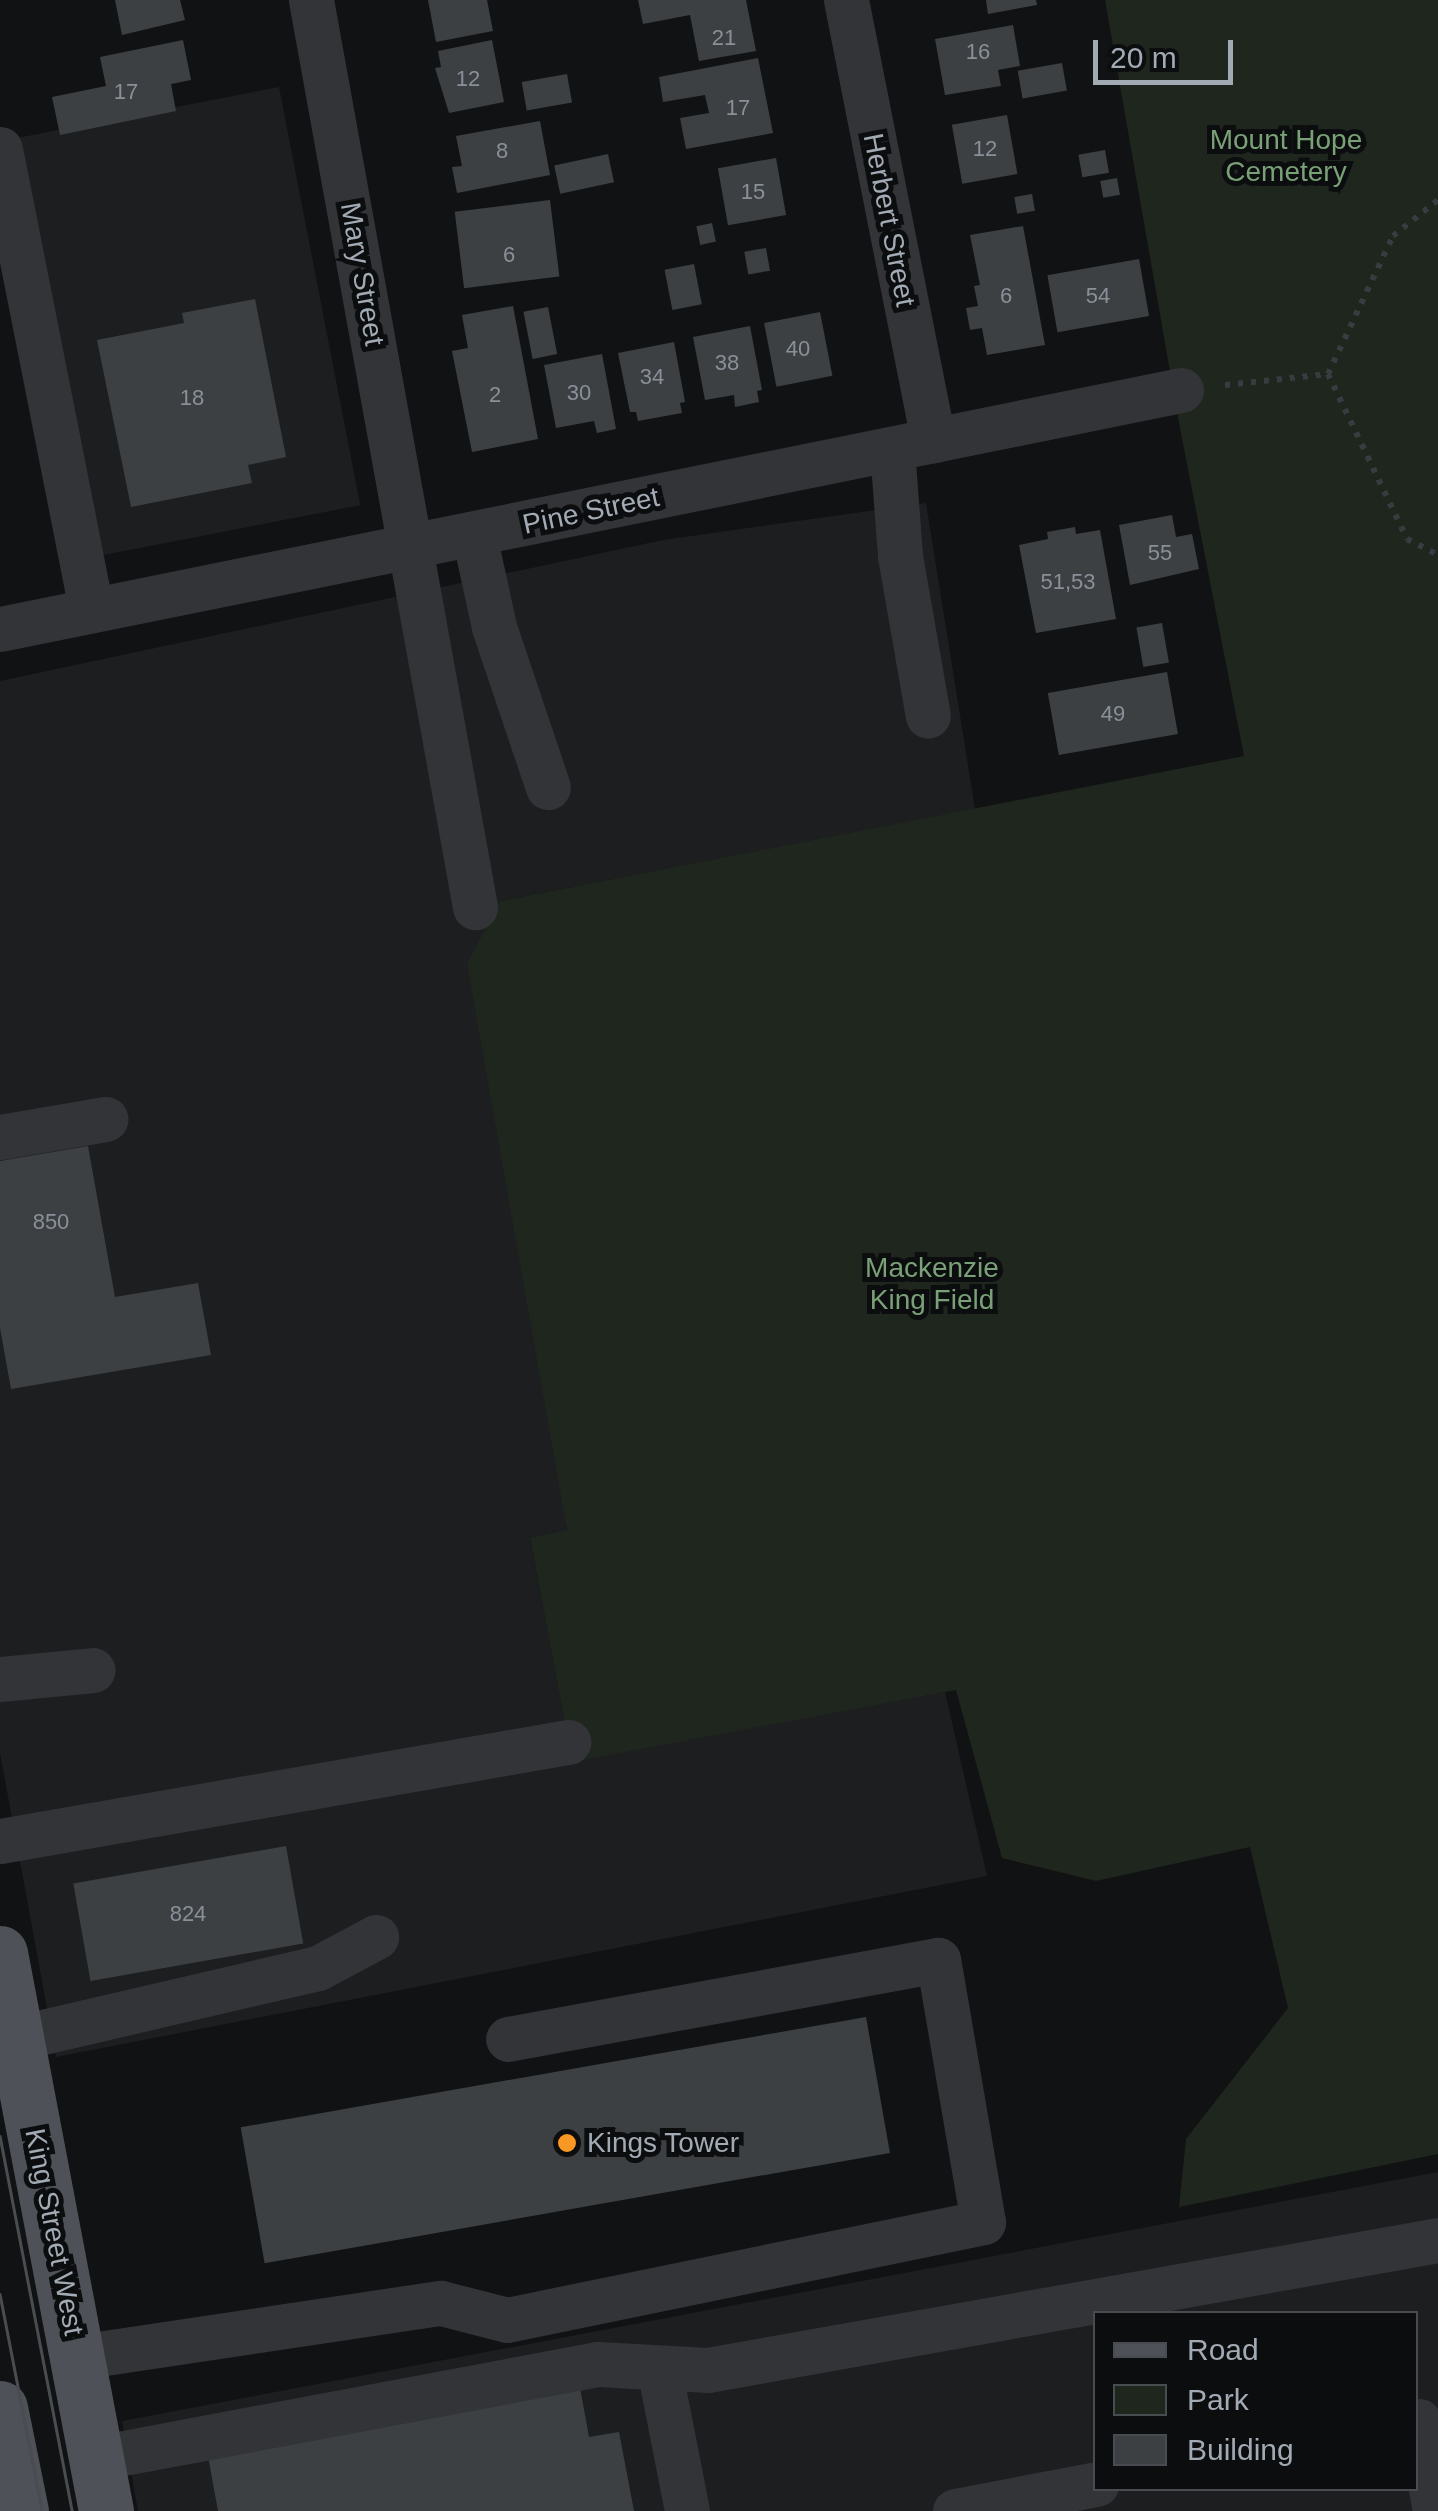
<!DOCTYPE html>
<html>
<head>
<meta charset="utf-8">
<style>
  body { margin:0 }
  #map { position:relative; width:1438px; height:2511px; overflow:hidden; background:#111213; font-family:Arial,sans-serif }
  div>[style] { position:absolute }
  .built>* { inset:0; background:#1d1e20; transform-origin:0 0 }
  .green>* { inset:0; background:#1e261e }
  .building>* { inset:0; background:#3d4043; transform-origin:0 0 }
  .path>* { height:6px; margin-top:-3px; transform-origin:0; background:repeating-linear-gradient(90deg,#383b3f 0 5px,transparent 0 13px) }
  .minor>* { height:45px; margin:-22.5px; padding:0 22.5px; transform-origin:22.5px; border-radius:22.5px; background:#323438 }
  .major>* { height:55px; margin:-27.5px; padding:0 27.5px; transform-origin:27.5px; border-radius:27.5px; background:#4e5157 }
  .tram>* { height:2.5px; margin:-1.25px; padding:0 1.25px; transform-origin:1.25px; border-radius:1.25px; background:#494c51 }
  .dots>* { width:28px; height:28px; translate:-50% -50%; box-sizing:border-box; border:5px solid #0c0d0e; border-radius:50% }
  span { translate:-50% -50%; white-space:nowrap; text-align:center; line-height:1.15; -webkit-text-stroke:10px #0c0d0e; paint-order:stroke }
  .number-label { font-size:22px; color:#899098 }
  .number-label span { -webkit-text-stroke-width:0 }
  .park-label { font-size:28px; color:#7aa078 }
  .street-label { font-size:28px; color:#a2aab4 }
  .poi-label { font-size:28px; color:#a2aab4 }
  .left { translate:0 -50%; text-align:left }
  .legend { position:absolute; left:1093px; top:2311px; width:325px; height:180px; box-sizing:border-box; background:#0c0d0e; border:2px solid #484c50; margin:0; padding:12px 18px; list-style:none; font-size:30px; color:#a2aab4 }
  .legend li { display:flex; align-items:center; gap:20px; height:50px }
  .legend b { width:50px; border:2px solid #484c50 }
  .scale { position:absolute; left:1093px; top:40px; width:140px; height:45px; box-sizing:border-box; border:5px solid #a2aab4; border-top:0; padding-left:12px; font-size:30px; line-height:35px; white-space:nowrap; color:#a2aab4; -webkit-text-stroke:8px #0c0d0e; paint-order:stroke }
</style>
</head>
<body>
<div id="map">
  <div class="built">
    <div style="left:279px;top:87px;width:426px;height:267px;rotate:79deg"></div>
    <div style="clip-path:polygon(926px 503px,975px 809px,500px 901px,567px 1531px,530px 1539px,572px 1761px,945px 1692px,987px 1876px,56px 2057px,0 1753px,0 681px,663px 540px)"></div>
    <div style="clip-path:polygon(evenodd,1438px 2172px,1438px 2511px,138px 2511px,122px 2421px,1438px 2172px,1096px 2314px,1416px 2314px,1416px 2488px,1096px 2488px,1096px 2314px)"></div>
  </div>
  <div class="green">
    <div style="clip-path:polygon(1105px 0,1438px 0,1438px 2154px,1179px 2207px,1186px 2139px,1288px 2008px,1250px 1847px,1096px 1881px,1002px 1858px,956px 1690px,572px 1762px,530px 1538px,567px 1530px,467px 964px,500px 901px,1244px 756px,1179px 423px)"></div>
  </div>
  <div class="building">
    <div style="clip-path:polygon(115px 0,180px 0,185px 20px,122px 35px)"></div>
    <div style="clip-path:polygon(428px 0,487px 0,493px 31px,436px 42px)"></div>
    <div style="clip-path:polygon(638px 0,746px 0,756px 51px,699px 61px,690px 15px,643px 24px)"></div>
    <div style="clip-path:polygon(986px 0,1036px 0,1037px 5px,988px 14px)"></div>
    <div style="clip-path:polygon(1013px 25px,1020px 66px,998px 70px,1001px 86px,945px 95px,935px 39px)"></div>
    <div style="clip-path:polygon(183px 40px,191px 80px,171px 84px,176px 111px,60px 135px,52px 97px,106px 86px,100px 57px)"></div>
    <div style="clip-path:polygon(492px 40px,504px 102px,449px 113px,435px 68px,441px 67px,438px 51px)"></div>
    <div style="clip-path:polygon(758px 58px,773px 133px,686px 149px,680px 118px,709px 113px,705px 95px,663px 102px,659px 77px)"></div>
    <div style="left:1062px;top:63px;width:28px;height:45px;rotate:80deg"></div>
    <div style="left:567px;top:74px;width:29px;height:46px;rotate:80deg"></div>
    <div style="left:1007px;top:115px;width:60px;height:56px;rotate:80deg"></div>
    <div style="clip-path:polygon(540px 121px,550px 175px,457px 193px,452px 167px,462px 166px,456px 136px)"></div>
    <div style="left:1105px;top:150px;width:23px;height:27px;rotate:80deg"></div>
    <div style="left:608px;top:154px;width:29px;height:55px;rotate:78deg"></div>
    <div style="left:776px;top:158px;width:58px;height:59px;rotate:80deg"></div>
    <div style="left:1117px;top:178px;width:17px;height:17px;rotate:80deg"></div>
    <div style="left:1032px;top:194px;width:17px;height:18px;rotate:80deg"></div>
    <div style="left:550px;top:200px;width:77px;height:96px;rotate:83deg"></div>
    <div style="left:712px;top:223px;width:19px;height:16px;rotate:78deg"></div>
    <div style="clip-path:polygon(1023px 226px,1045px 345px,987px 355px,982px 328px,970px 330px,966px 308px,978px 306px,974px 286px,980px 285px,970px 235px)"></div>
    <div style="left:766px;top:248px;width:23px;height:22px;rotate:80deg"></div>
    <div style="left:1139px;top:259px;width:58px;height:93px;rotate:80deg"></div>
    <div style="left:694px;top:264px;width:41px;height:30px;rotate:79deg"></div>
    <div style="clip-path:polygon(255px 299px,286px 457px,248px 465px,252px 483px,131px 507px,97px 340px,184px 323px,182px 313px)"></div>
    <div style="clip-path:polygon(513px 306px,538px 439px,472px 452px,452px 351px,468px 348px,462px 315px)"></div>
    <div style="left:548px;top:307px;width:48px;height:25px;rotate:79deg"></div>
    <div style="left:820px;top:312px;width:65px;height:57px;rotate:79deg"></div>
    <div style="clip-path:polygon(750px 326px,762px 390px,757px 391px,759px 402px,735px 407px,734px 395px,705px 400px,693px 337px)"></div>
    <div style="clip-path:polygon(674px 342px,685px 402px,680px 403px,682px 413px,638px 421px,636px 412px,630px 412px,618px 353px)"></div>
    <div style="clip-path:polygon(602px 354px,616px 429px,597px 433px,594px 421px,556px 428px,544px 365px)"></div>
    <div style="clip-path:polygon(1172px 515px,1176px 537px,1192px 534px,1199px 569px,1130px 585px,1119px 525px)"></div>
    <div style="clip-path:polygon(1075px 527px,1076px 534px,1100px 530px,1116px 619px,1036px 633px,1019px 545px,1048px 539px,1047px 532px)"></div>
    <div style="left:1162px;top:623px;width:40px;height:26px;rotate:80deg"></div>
    <div style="left:1167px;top:672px;width:63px;height:121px;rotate:80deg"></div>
    <div style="clip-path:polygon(88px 1146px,115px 1297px,198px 1283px,211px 1355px,11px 1389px,0 1328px,0 1161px)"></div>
    <div style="left:286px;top:1846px;width:99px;height:216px;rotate:80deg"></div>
    <div style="left:866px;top:2017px;width:138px;height:635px;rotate:80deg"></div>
    <div style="clip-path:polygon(580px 2388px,589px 2437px,619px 2432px,634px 2511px,218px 2511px,208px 2456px)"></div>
  </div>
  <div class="path">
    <div style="left:1328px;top:374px;width:183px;rotate:64.4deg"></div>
    <div style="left:1407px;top:539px;width:35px;rotate:27deg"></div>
    <div style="left:1328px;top:374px;width:153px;rotate:-64.8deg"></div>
    <div style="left:1393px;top:236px;width:58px;rotate:-38.7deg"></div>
    <div style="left:1225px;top:385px;width:104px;rotate:-6.1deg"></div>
  </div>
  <div class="minor">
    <div style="left:311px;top:0;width:922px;rotate:79.75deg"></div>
    <div style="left:846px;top:0;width:449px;rotate:78.8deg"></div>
    <div style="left:0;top:149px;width:470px;rotate:78.8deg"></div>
    <div style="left:892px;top:449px;width:107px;rotate:85.7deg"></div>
    <div style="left:900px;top:556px;width:162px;rotate:80.1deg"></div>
    <div style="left:474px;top:535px;width:94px;rotate:77.7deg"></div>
    <div style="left:494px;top:627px;width:169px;rotate:71.4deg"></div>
    <div style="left:0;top:629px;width:1205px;rotate:-11.44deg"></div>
    <div style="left:0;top:1137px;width:107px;rotate:-9.7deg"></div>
    <div style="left:0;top:1679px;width:93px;rotate:-5.5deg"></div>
    <div style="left:0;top:1841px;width:577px;rotate:-9.89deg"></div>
    <div style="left:17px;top:2038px;width:309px;rotate:-13.1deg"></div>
    <div style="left:318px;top:1968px;width:66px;rotate:-28.1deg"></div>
    <div style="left:78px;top:2357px;width:367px;rotate:-8.5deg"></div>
    <div style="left:441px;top:2303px;width:68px;rotate:14.4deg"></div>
    <div style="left:507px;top:2320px;width:486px;rotate:-11.6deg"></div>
    <div style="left:983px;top:2222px;width:266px;rotate:-99.7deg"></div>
    <div style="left:938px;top:1960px;width:437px;rotate:169.6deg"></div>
    <div style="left:659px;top:2368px;width:146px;rotate:78.9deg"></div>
    <div style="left:1419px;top:2421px;width:91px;rotate:79.9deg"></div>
    <div style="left:97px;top:2458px;width:510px;rotate:-10.63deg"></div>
    <div style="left:598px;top:2364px;width:110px;rotate:3.1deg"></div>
    <div style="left:708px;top:2370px;width:741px;rotate:-10.1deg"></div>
    <div style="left:955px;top:2511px;width:144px;rotate:-10.8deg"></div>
  </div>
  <div class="major">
    <div style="left:0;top:1953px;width:568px;rotate:79.24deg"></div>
    <div style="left:0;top:2408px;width:105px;rotate:78.5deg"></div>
  </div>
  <div class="tram">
    <div style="left:0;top:2136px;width:382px;rotate:79.1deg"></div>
    <div style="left:0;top:2294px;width:221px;rotate:79deg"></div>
  </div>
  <div class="dots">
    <div style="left:567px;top:2143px;background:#f99824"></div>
  </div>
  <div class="number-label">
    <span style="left:724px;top:38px">21</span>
    <span style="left:978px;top:52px">16</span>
    <span style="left:468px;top:79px">12</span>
    <span style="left:126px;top:92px">17</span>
    <span style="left:738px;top:108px">17</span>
    <span style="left:985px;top:149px">12</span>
    <span style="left:502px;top:151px">8</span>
    <span style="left:753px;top:192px">15</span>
    <span style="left:509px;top:255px">6</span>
    <span style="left:1006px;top:296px">6</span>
    <span style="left:1098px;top:296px">54</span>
    <span style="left:798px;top:349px">40</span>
    <span style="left:727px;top:363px">38</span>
    <span style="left:652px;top:377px">34</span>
    <span style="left:579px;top:393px">30</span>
    <span style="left:495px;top:395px">2</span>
    <span style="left:192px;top:398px">18</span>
    <span style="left:1160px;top:553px">55</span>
    <span style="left:1068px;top:582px">51,53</span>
    <span style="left:1113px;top:714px">49</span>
    <span style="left:51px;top:1222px">850</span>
    <span style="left:188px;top:1914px">824</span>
  </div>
  <div class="park-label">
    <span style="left:1286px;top:156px">Mount Hope<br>Cemetery</span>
    <span style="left:932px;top:1284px">Mackenzie<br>King Field</span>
  </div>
  <div class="street-label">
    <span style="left:889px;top:220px;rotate:79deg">Herbert Street</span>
    <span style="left:362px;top:274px;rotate:80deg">Mary Street</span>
    <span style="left:591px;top:511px;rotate:-12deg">Pine Street</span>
    <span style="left:54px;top:2232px;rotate:79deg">King Street West</span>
  </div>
  <div class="poi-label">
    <span class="left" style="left:587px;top:2143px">Kings Tower</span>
  </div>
  <ul class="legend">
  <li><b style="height:12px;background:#4e5157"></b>Road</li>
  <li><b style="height:28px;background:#1e261e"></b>Park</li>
  <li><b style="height:28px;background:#3d4043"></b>Building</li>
  </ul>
  <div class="scale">20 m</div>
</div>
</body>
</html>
